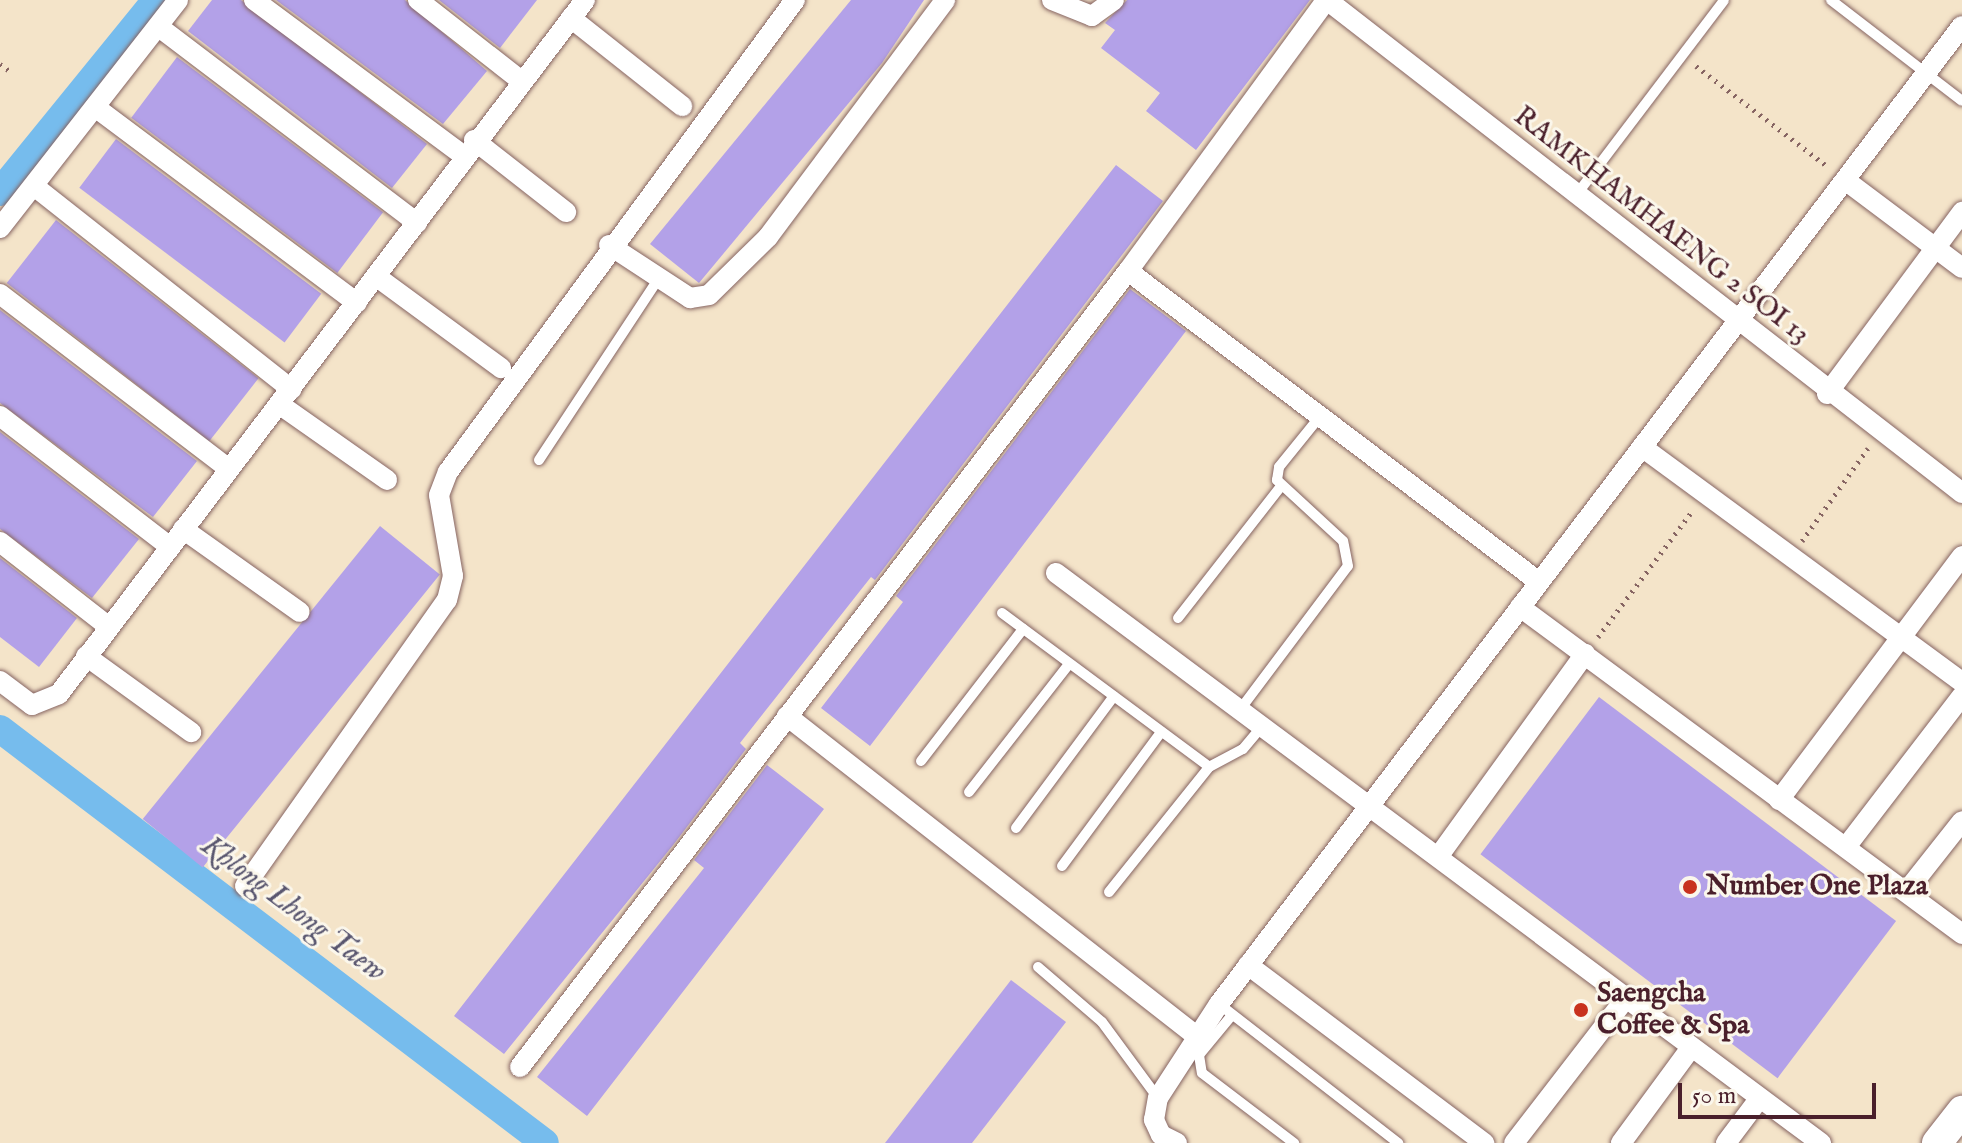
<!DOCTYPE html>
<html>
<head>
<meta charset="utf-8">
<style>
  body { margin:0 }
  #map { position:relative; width:1962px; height:1143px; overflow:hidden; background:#f4e4c9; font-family:"IM FELL English",serif }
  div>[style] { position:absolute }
  .canal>* { height:28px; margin:-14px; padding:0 14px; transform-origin:14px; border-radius:14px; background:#76bced }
  .building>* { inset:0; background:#b3a1e8; transform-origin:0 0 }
  .path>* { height:5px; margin-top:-2.5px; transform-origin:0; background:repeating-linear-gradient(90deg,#866462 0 2px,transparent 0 8px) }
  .roads { filter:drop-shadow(0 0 2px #866462) drop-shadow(0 0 2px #866462) }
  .lane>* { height:10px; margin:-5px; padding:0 5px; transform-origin:5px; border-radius:5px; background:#fff }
  .street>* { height:20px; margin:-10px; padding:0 10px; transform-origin:10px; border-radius:10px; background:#fff }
  .secondary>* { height:30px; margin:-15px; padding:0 15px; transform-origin:15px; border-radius:15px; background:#fff }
  .dots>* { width:22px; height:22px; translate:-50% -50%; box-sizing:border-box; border:4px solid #fbf7ec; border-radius:50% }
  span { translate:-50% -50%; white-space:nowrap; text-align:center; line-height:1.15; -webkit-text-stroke:6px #fbf7ec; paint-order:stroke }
  .street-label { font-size:28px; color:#4a1f2b }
  .poi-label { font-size:28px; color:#4a1f2b; font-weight:700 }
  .left { translate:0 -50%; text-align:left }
  .water-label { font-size:30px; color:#59566f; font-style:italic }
  .scale { position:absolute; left:1678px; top:1083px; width:198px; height:36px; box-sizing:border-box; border:4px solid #4a1f2b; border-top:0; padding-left:10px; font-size:24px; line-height:28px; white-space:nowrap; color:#4a1f2b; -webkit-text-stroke:6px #fbf7ec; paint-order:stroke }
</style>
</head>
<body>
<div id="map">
  <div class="canal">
    <div style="left:0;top:192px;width:247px;rotate:-50.9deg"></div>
    <div style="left:0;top:729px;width:684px;rotate:37.22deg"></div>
  </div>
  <div class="building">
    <div style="clip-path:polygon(212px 0,241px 0,427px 144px,392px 188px,188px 31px)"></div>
    <div style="clip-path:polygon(276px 0,405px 0,487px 71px,443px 124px)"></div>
    <div style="clip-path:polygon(439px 0,537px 0,500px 48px)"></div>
    <div style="clip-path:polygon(851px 0,924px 0,882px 63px,699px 283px,650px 244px)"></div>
    <div style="clip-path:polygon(1127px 0,1310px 0,1196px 150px,1146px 111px,1160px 93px,1101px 48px,1115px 30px,1105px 23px)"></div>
    <div style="left:177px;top:57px;width:258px;height:76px;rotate:37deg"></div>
    <div style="left:116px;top:139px;width:257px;height:61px;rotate:37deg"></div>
    <div style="clip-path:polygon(1116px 165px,1163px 201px,875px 580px,871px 577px,740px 743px,746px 749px,674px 844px,504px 1054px,454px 1016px)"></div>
    <div style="left:56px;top:220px;width:257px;height:80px;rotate:38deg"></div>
    <div style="clip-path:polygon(1130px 289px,1186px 331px,870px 746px,821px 708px,903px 602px,896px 596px)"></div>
    <div style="clip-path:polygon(0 310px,197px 461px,153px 517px,0 403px)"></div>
    <div style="clip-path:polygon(0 432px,139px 539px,92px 598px,0 529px)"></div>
    <div style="left:380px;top:526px;width:77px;height:377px;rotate:39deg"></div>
    <div style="clip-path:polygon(0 558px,77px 618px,39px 667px,0 637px)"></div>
    <div style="left:1599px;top:697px;width:372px;height:197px;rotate:37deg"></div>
    <div style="clip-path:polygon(767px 765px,824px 809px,587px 1116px,537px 1077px,704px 868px,694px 860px)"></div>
    <div style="clip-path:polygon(1011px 980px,1066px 1022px,972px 1143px,885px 1143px)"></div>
  </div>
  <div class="path">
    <div style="left:0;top:64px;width:14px;rotate:36deg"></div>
    <div style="left:1696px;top:66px;width:166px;rotate:37.4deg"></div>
    <div style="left:1802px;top:541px;width:114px;rotate:-54.6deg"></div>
    <div style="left:1598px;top:637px;width:159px;rotate:-53.2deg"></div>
  </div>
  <div class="roads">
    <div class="lane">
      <div style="left:1831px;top:0;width:165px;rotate:37.6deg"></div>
      <div style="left:1577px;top:194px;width:243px;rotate:-52.8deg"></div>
      <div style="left:539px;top:460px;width:214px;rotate:-56.6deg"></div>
      <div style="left:1002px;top:613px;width:258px;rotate:36.6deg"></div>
      <div style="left:1178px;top:618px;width:167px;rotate:-52deg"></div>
      <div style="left:1242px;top:707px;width:176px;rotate:-53.1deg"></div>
      <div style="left:1348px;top:566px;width:25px;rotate:-101deg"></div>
      <div style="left:1343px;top:541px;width:90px;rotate:-137.3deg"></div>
      <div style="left:1277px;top:480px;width:13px;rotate:-81deg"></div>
      <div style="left:1279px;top:467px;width:60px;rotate:-51deg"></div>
      <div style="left:921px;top:761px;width:167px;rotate:-52.3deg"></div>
      <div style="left:969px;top:792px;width:162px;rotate:-52deg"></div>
      <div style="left:1016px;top:828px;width:164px;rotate:-53.4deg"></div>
      <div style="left:1062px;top:866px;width:167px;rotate:-53.5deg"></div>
      <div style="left:1109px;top:892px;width:160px;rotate:-51.3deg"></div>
      <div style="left:1209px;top:767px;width:38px;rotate:-28deg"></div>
      <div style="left:1243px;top:749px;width:31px;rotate:-50deg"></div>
      <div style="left:1038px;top:967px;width:84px;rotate:40.7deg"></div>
      <div style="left:1102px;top:1022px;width:94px;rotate:53.6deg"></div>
      <div style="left:1219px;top:1004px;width:227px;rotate:37.8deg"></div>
      <div style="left:1232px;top:1015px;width:52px;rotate:129.5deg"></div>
      <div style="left:1199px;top:1055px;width:18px;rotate:81deg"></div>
      <div style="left:1202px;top:1073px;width:116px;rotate:37.3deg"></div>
    </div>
    <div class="street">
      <div style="left:254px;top:0;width:260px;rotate:36.6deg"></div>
      <div style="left:418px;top:0;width:130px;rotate:38.1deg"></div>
      <div style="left:1052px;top:0;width:43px;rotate:21.8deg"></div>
      <div style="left:1092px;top:16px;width:27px;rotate:-36deg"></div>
      <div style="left:1327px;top:0;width:804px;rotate:37.82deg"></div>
      <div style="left:571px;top:18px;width:142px;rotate:38.4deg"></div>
      <div style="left:159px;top:27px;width:324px;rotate:37.2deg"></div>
      <div style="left:95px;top:107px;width:327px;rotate:36.8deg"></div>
      <div style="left:474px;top:140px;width:117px;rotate:38deg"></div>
      <div style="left:1845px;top:180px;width:146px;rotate:36.9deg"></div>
      <div style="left:34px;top:186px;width:328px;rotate:38.3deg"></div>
      <div style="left:0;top:228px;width:289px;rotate:-52deg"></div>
      <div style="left:609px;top:245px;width:97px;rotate:33.2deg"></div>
      <div style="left:690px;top:298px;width:19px;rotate:-9deg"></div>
      <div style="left:709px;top:295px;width:83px;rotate:-44.5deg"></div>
      <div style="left:768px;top:237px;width:296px;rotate:-53.2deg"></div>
      <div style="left:1128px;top:271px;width:515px;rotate:37.11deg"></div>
      <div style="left:377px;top:277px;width:154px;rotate:36.3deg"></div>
      <div style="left:0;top:294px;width:288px;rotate:37.4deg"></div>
      <div style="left:1827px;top:394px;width:227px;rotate:-53.4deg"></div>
      <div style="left:279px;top:404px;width:132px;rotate:35.1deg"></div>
      <div style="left:0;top:416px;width:215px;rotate:37.6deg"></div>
      <div style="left:1642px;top:447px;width:397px;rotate:36.3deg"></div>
      <div style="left:183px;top:529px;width:143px;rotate:35.4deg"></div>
      <div style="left:0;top:542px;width:138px;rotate:37.9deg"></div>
      <div style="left:1056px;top:573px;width:954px;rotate:36.69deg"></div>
      <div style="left:1520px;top:607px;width:550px;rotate:36.49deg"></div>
      <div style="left:86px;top:656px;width:130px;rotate:35.9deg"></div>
      <div style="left:0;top:681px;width:40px;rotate:37deg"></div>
      <div style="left:32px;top:705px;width:29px;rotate:-22deg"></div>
      <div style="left:59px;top:694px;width:871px;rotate:-52.84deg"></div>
      <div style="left:787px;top:716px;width:523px;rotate:38.01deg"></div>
      <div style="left:1779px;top:800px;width:305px;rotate:-53.1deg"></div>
      <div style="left:1846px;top:847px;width:190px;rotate:-52.5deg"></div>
      <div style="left:1438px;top:857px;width:251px;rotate:-54.1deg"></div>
      <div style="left:245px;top:886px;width:350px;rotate:-54.8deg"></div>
      <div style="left:447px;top:600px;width:25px;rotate:-76deg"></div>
      <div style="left:453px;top:576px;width:82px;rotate:-99.8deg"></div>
      <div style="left:439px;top:495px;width:25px;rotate:-69deg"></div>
      <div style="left:448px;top:472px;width:586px;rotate:-53.68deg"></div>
      <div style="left:1906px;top:892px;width:90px;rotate:-51.7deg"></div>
      <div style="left:1248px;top:965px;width:296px;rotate:37deg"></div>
      <div style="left:520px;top:1067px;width:1002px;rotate:-52.63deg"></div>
      <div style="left:1128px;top:271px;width:336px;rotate:-53.8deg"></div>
      <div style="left:1177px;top:1143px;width:18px;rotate:-153deg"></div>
      <div style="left:1161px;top:1135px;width:17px;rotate:-115deg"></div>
      <div style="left:1154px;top:1120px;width:22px;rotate:-80deg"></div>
      <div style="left:1158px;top:1098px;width:112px;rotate:-57deg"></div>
      <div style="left:1219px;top:1004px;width:1228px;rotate:-52.78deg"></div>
      <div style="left:1514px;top:1143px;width:183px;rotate:-52.3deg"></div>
      <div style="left:1621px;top:1143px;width:117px;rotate:-53.7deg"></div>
      <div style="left:1726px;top:1143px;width:55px;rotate:-53.1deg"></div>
    </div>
    <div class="secondary">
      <div style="left:1937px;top:1143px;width:41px;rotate:-52deg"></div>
    </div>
  </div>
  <div class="dots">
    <div style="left:1690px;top:887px;background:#c8321e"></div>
    <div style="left:1581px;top:1010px;background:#c8321e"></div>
  </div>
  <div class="street-label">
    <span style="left:1661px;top:226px;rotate:38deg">RAMKHAMHAENG 2 SOI 13</span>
  </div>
  <div class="poi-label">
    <span class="left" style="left:1706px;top:887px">Number One Plaza</span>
    <span class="left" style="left:1597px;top:1010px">Saengcha<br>Coffee &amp; Spa</span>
  </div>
  <div class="water-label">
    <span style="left:293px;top:909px;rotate:37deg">Khlong Lhong Taew</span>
  </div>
  <div class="scale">50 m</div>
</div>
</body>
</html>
